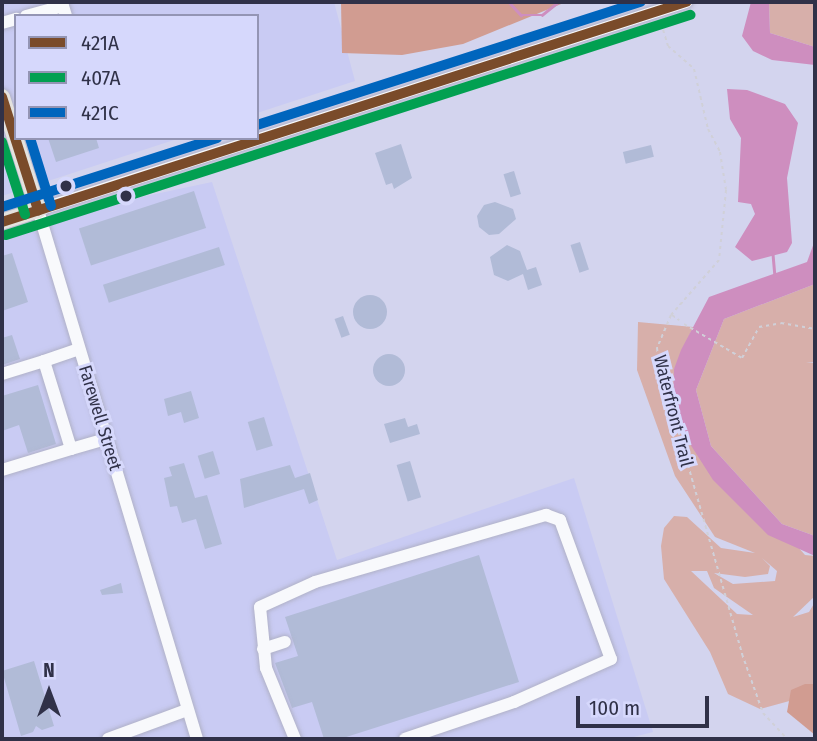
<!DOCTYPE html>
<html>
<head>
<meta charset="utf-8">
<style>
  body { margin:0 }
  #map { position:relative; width:817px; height:741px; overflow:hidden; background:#d3d4ee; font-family:"Fira Sans Condensed",sans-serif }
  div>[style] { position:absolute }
  .built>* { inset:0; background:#c9cbf3 }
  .green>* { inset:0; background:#d7afaa }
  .forest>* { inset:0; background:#d19c91 }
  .water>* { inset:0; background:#ce8ebf }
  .stream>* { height:2.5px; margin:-1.25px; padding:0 1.25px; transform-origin:1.25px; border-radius:1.25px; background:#ce8ebf }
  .building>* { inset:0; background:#b1bbd7; transform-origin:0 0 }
  .round { border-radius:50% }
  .path>* { height:2px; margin-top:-1px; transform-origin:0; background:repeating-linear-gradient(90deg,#d0d0d8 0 3.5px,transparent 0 7px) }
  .roads { filter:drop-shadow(0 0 2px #b0b1c7) drop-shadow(0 0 2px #b0b1c7) }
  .minor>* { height:12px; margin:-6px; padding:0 6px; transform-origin:6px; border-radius:6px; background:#f8f9fc }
  .major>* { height:16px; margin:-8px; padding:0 8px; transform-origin:8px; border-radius:8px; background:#e4e2de }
  .bus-1>* { height:10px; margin:-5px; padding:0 5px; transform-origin:5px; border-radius:5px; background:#7a4b2a }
  .bus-2>* { height:10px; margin:-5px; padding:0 5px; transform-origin:5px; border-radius:5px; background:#02a051 }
  .bus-3>* { height:10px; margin:-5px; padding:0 5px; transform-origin:5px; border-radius:5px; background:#0065bd }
  .dots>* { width:19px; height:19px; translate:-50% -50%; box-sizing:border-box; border:4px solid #d6d8fc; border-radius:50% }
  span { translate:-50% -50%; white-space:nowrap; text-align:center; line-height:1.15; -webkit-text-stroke:6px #d6d8fc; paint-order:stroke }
  .street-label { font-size:18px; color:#303148 }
  .frame { position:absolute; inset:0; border:4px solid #303148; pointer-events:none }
  .legend { position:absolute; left:14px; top:14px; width:245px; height:126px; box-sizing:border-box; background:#d6d8fc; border:2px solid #9495b4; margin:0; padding:9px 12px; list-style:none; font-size:21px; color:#303148 }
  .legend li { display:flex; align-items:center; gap:14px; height:35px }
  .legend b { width:35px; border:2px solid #9495b4 }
  .north { position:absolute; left:14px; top:657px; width:70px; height:70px; -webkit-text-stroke:5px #d6d8fc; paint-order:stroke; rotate:0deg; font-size:19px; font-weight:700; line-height:28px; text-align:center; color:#303148 }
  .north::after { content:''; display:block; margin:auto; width:24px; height:32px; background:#303148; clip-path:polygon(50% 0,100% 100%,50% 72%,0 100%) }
  .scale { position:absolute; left:576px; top:696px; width:133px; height:32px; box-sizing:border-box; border:4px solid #303148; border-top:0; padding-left:9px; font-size:21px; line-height:24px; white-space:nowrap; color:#303148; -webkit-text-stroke:5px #d6d8fc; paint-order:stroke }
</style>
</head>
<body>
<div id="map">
  <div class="built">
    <div style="clip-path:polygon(2px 2px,334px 2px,355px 81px,257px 113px,257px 16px,16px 16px,16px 138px,180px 138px,2px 196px)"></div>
    <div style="clip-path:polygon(212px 182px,337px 560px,574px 478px,653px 732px,626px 739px,2px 739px,2px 236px,94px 207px)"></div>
  </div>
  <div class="green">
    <div style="clip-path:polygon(769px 2px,815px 2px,815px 47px,770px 33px)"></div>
    <div style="clip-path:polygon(815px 284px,815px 362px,806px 363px,815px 363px,815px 536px,782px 524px,711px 446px,696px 390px,724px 319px)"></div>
    <div style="clip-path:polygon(evenodd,638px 322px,693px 327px,674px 370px,673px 404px,805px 555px,815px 556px,815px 596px,793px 617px,809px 612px,815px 602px,815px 694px,760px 709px,728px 694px,710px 652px,664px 579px,661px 546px,664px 528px,674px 516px,687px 517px,721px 548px,755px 553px,715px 537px,675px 476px,637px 370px,638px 322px,762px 558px,777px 571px,775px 581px,733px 584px,714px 573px,745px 577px,768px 574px,770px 566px,762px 558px,638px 322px,691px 571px,707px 571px,714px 588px,753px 615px,785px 617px,737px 614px,691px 571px)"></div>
  </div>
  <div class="forest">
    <div style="clip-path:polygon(341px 2px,566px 2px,463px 44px,402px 55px,342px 53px)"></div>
    <div style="clip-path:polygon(805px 684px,815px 684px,815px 735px,787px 712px,791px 690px)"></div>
  </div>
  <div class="water">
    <div style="clip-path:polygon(751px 2px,769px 2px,770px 33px,815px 47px,815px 65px,772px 60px,753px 51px,742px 36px)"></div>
    <div style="clip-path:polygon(727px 89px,747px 90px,785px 104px,798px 123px,787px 178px,792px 243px,787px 252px,752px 261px,735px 247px,755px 214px,751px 204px,738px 202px,741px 138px,730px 119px)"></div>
    <div style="clip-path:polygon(815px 240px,815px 284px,724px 319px,696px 390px,711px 446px,782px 524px,815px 536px,815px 556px,768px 535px,713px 480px,685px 436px,673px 404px,674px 369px,681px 350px,709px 297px,807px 262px)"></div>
  </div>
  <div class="stream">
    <div style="left:509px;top:2px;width:18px;rotate:47deg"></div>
    <div style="left:521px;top:15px;width:21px"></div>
    <div style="left:542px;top:15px;width:21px;rotate:-39deg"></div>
    <div style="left:773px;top:254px;width:22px;rotate:85deg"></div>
  </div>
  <div class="building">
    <div style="clip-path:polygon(48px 138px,96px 138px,99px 148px,56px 162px)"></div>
    <div style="clip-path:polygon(401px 144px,412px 178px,394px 189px,392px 183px,386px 185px,375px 153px)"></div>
    <div style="left:651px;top:145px;width:12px;height:29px;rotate:76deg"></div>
    <div style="left:514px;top:171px;width:24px;height:11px;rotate:73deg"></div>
    <div style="left:194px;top:191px;width:39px;height:121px;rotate:72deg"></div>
    <div style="clip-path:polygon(495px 202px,513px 209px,516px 219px,499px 234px,489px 235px,479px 227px,477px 216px,484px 205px)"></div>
    <div style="left:580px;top:242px;width:29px;height:10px;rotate:72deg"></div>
    <div style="clip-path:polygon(507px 245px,520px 251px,527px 270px,536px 267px,542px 285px,528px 290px,523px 274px,508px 281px,494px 275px,490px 257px)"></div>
    <div style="left:219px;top:247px;width:19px;height:122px;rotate:72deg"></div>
    <div style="clip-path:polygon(12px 253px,28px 302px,2px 311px,2px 256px)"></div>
    <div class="round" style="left:353px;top:295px;width:34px;height:34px"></div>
    <div style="left:343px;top:316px;width:20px;height:9px;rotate:70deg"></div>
    <div style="clip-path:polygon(12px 335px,20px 359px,2px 365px,2px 338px)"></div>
    <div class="round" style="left:373px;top:354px;width:32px;height:32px"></div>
    <div style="clip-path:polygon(38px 385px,56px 444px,28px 453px,19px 425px,2px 431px,2px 396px)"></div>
    <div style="clip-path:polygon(191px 391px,199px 418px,184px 423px,181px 412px,168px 416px,164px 399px)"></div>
    <div style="left:264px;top:417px;width:30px;height:17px;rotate:73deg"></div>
    <div style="clip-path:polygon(405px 418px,408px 427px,417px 424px,420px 434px,390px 443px,384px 424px)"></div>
    <div style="left:213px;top:451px;width:24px;height:16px;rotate:73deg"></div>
    <div style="left:410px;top:461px;width:38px;height:14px;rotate:73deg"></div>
    <div style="clip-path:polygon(184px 463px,195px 498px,207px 495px,222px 544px,205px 549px,196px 519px,182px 523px,177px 506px,170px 507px,164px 478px,172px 476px,169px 467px)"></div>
    <div style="clip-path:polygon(290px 465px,295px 478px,310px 473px,318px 500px,309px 504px,304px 489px,244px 508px,240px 479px)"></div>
    <div style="clip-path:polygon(479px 555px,519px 682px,340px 739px,324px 739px,312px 702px,292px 708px,275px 663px,298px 656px,285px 617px)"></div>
    <div style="clip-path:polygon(121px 583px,123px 593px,102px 595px,100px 590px)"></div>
    <div style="clip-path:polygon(34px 661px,54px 726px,42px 730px,36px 726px,33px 732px,21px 736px,2px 671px)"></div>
  </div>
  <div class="path">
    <div style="left:661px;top:23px;width:24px;rotate:73deg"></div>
    <div style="left:668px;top:46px;width:35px;rotate:41deg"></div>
    <div style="left:694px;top:69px;width:62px;rotate:76.9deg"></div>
    <div style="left:708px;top:129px;width:26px;rotate:62deg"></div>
    <div style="left:720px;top:152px;width:38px;rotate:81deg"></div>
    <div style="left:726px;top:190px;width:70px;rotate:95.7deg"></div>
    <div style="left:719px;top:260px;width:73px;rotate:131.1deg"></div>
    <div style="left:671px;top:315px;width:36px;rotate:113deg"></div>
    <div style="left:657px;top:348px;width:16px;rotate:83deg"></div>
    <div style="left:659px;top:364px;width:302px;rotate:74deg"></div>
    <div style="left:742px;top:654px;width:63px;rotate:70.4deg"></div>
    <div style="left:763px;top:713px;width:35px;rotate:47deg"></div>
    <div style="left:672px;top:315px;width:9px;rotate:36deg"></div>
    <div style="left:684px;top:324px;width:67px;rotate:30.4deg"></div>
    <div style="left:742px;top:358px;width:35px;rotate:-61deg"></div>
    <div style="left:759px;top:327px;width:22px;rotate:-10deg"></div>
    <div style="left:781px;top:323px;width:35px;rotate:10deg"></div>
  </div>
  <div class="roads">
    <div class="minor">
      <div style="left:26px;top:16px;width:38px;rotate:-15deg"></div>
      <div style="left:63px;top:6px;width:10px;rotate:73deg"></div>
      <div style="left:2px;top:23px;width:15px;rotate:-16deg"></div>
      <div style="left:79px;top:349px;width:37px;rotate:161deg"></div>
      <div style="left:44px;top:361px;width:92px;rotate:72.9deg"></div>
      <div style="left:71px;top:449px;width:36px;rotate:-16deg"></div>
      <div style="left:2px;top:374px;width:44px;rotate:-17.2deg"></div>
      <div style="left:2px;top:470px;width:72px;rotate:-16.9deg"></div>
      <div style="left:263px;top:649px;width:23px;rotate:-18deg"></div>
      <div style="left:108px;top:739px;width:84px;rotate:-20.2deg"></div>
      <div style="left:197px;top:739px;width:552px;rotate:-106.73deg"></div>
      <div style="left:38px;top:210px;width:681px;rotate:-17.8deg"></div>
      <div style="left:295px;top:739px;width:77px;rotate:-112.2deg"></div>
      <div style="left:266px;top:668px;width:61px;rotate:-95.6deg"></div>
      <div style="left:260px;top:607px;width:60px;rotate:-24.4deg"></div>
      <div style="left:315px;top:582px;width:241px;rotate:-16.2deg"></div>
      <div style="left:546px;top:515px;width:15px;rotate:20deg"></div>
      <div style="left:560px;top:520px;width:148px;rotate:69.9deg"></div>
      <div style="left:611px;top:659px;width:106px;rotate:156.1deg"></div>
      <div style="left:514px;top:702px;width:115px;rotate:161.3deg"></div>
    </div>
    <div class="major">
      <div style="left:2px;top:97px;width:119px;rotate:72.3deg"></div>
      <div style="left:38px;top:210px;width:38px;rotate:162deg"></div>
    </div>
  </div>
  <div class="bus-1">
    <div style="left:2px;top:97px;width:119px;rotate:72.3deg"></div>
    <div style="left:2px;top:222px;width:719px;rotate:-17.83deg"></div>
  </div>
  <div class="bus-2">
    <div style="left:2px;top:142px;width:76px;rotate:72.3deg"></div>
    <div style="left:6px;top:235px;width:719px;rotate:-17.83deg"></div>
  </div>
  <div class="bus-3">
    <div style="left:257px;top:125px;width:403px;rotate:-17.8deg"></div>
    <div style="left:30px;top:138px;width:71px;rotate:72.8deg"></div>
    <div style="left:2px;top:207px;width:226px;rotate:-17.8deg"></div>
  </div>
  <div class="dots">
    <div style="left:66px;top:186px;background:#303148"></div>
    <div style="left:126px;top:196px;background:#303148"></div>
  </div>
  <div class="street-label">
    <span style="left:673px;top:411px;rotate:76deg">Waterfront Trail</span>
    <span style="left:100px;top:418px;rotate:73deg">Farewell Street</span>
  </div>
  <div class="frame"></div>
  <ul class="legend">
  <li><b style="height:9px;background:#7a4b2a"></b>421A</li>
  <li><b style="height:9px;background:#02a051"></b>407A</li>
  <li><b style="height:9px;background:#0065bd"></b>421C</li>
  </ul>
  <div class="north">N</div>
  <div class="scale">100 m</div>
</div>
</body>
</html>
